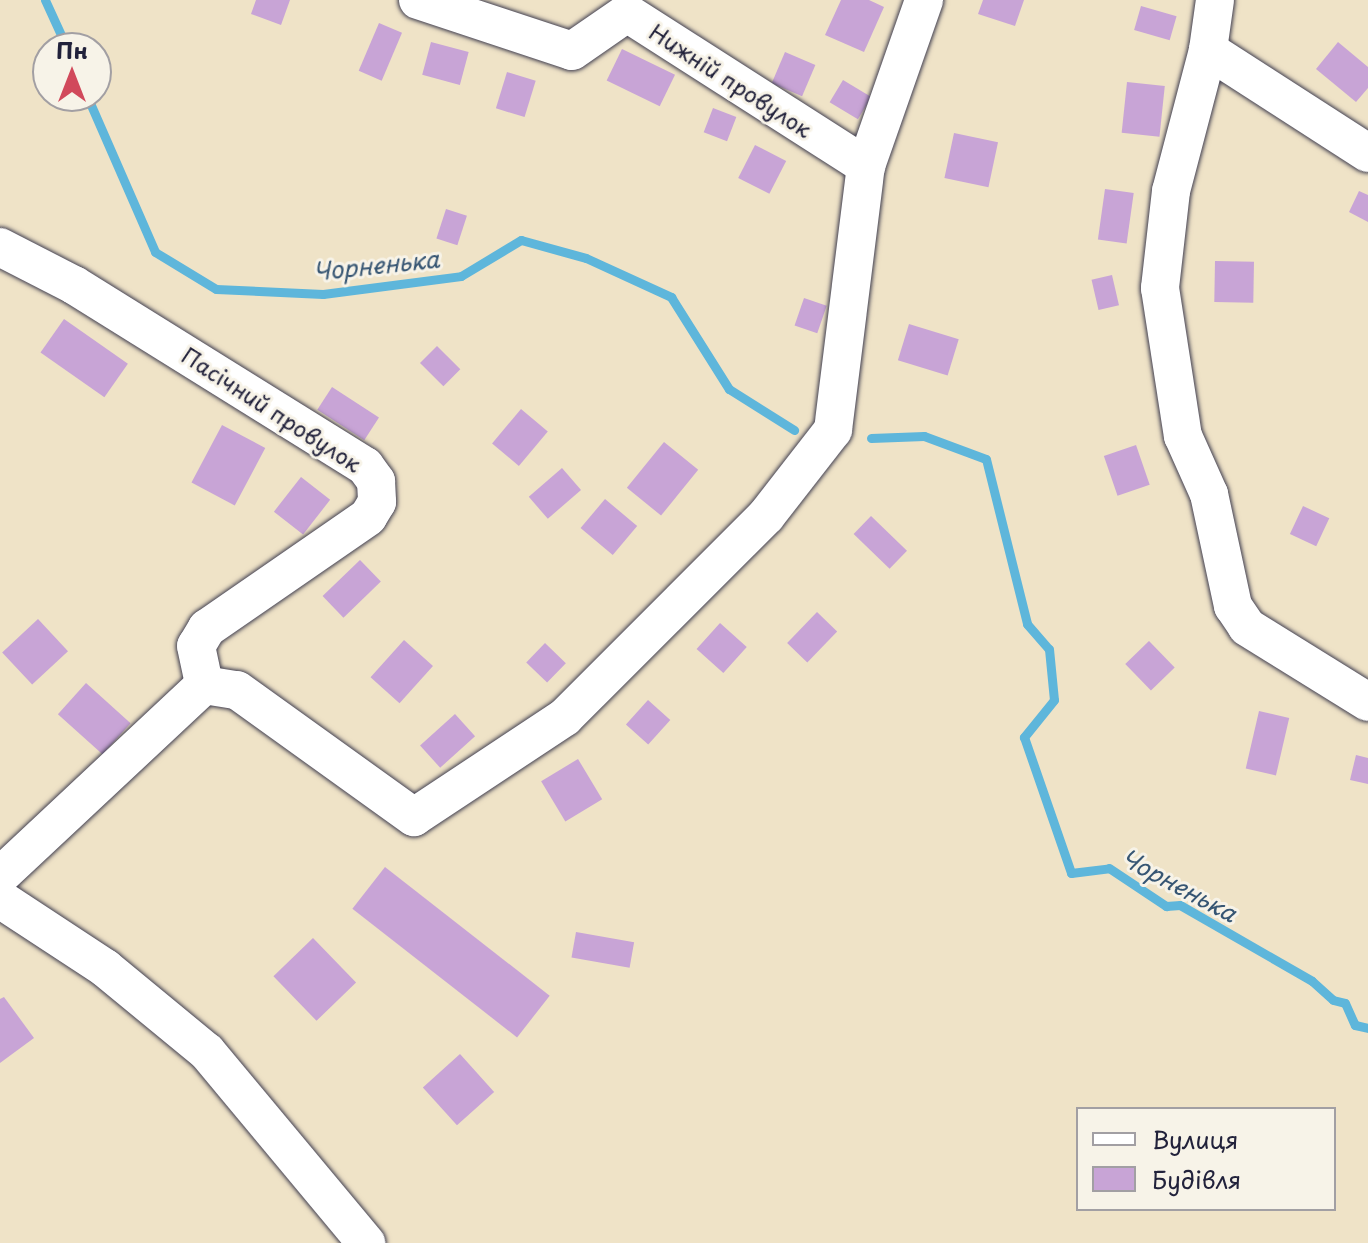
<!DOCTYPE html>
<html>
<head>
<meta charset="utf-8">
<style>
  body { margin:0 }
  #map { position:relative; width:1368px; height:1243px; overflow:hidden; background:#efe3c7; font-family:"Playpen Sans",sans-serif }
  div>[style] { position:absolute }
  .stream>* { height:9px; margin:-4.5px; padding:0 4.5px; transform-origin:4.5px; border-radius:4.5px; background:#5eb6db }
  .building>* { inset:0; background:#c8a4d6; transform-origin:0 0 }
  .roads { filter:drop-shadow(0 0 2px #413f50) drop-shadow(0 0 2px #413f50) }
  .minor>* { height:38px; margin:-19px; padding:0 19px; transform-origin:19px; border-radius:19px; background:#fff }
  span { translate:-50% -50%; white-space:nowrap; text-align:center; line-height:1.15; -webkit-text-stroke:6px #f7f3e8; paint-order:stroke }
  .street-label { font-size:22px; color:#22223b }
  .water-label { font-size:24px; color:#375673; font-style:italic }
  .legend { position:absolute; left:1076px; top:1107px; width:260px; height:104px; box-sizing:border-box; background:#f7f3e8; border:2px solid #a29fa3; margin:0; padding:10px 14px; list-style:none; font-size:24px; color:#22223b }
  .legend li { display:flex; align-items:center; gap:16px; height:40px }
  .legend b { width:40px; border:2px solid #a29fa3 }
  .north { position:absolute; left:32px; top:32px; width:80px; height:80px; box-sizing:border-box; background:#f7f3e8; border:2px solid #a29fa3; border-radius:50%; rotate:0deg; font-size:22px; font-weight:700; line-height:32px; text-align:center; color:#22223b }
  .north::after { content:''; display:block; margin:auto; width:28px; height:36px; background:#d1495b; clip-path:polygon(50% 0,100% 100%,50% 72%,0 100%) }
</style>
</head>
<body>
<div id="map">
  <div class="stream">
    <div style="left:45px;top:0;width:53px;rotate:65.4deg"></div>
    <div style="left:87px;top:96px;width:170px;rotate:66.4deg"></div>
    <div style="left:155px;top:252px;width:71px;rotate:31.2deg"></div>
    <div style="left:216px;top:289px;width:107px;rotate:2.7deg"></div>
    <div style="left:323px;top:294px;width:139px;rotate:-7.4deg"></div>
    <div style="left:461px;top:276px;width:70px;rotate:-31deg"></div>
    <div style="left:521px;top:240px;width:67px;rotate:15.5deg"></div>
    <div style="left:586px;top:258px;width:94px;rotate:24.6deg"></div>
    <div style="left:671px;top:297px;width:109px;rotate:57.8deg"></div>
    <div style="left:729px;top:389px;width:77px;rotate:32.2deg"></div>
    <div style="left:871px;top:438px;width:53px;rotate:-2.2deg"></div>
    <div style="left:924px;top:436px;width:66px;rotate:20.4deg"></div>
    <div style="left:986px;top:459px;width:170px;rotate:76deg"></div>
    <div style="left:1027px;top:624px;width:33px;rotate:49deg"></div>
    <div style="left:1049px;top:649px;width:51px;rotate:84.4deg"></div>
    <div style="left:1054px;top:700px;width:48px;rotate:129deg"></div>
    <div style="left:1024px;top:737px;width:144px;rotate:70.9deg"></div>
    <div style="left:1071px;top:873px;width:38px;rotate:-7deg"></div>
    <div style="left:1109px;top:868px;width:69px;rotate:33.7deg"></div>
    <div style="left:1166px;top:906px;width:14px;rotate:-4deg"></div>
    <div style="left:1180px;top:905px;width:152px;rotate:29.9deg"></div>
    <div style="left:1312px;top:981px;width:28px;rotate:42deg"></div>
    <div style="left:1333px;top:1000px;width:12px;rotate:14deg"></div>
    <div style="left:1345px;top:1003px;width:24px;rotate:66deg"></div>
    <div style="left:1355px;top:1025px;width:13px;rotate:13deg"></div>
  </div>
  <div class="building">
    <div style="clip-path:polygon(256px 0,290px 0,281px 25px,251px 14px)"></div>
    <div style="clip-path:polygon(841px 0,869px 0,884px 7px,864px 52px,825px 35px)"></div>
    <div style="clip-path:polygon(983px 0,1024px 0,1015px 26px,978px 14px)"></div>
    <div style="left:1141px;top:6px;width:37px;height:25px;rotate:16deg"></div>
    <div style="left:379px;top:23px;width:25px;height:52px;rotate:23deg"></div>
    <div style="left:431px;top:42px;width:39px;height:34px;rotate:15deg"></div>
    <div style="clip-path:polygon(1338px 42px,1368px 67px,1368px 88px,1356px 102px,1316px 69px)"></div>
    <div style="left:622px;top:49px;width:59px;height:35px;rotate:26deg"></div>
    <div style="left:785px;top:52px;width:33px;height:34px;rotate:23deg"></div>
    <div style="left:507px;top:72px;width:30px;height:38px;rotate:17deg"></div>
    <div style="left:843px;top:80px;width:33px;height:26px;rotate:31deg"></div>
    <div style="left:1127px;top:82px;width:38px;height:51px;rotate:6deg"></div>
    <div style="left:713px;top:108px;width:25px;height:26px;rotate:21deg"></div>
    <div style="left:954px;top:133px;width:45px;height:46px;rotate:12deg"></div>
    <div style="left:755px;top:145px;width:35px;height:37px;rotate:27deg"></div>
    <div style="left:1105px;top:189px;width:29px;height:51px;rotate:8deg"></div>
    <div style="clip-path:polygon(1359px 191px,1368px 195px,1368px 222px,1349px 212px)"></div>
    <div style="left:446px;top:209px;width:22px;height:31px;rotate:18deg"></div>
    <div style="left:1215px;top:261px;width:39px;height:41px;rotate:1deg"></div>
    <div style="left:1112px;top:275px;width:31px;height:21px;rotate:77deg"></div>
    <div style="left:804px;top:298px;width:24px;height:29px;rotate:19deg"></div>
    <div style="left:64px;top:319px;width:78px;height:41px;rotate:35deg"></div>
    <div style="left:909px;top:324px;width:52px;height:38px;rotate:17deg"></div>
    <div style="left:437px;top:346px;width:33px;height:24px;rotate:45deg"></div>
    <div style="left:332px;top:387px;width:56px;height:27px;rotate:33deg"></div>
    <div style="left:521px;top:409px;width:35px;height:45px;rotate:40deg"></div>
    <div style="left:222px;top:425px;width:49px;height:65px;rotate:28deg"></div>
    <div style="left:664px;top:442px;width:44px;height:59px;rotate:39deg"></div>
    <div style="left:1136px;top:445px;width:42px;height:34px;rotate:71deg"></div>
    <div style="left:562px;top:468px;width:29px;height:44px;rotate:49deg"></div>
    <div style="left:301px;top:477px;width:37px;height:44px;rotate:38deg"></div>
    <div style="left:605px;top:499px;width:42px;height:38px;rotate:40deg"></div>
    <div style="left:1303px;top:506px;width:29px;height:31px;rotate:25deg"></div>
    <div style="left:871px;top:516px;width:50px;height:25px;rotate:44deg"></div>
    <div style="left:360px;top:560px;width:30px;height:52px;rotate:46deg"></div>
    <div style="left:817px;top:612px;width:28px;height:43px;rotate:44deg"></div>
    <div style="left:38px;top:619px;width:44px;height:49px;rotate:47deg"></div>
    <div style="left:720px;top:623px;width:36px;height:35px;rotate:42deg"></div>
    <div style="left:404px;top:640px;width:39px;height:50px;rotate:42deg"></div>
    <div style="left:1149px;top:641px;width:37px;height:33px;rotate:46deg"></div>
    <div style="left:545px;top:643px;width:29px;height:27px;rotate:44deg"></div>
    <div style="left:86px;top:683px;width:60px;height:42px;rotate:42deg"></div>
    <div style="left:648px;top:700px;width:30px;height:33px;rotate:42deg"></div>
    <div style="left:1259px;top:711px;width:31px;height:59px;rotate:13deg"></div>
    <div style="left:455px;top:714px;width:30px;height:47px;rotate:48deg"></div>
    <div style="clip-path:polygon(1356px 755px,1368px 758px,1368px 784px,1350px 780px)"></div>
    <div style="left:578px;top:759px;width:47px;height:43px;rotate:59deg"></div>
    <div style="left:385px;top:867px;width:209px;height:53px;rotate:38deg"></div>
    <div style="left:576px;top:932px;width:59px;height:26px;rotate:10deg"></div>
    <div style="left:313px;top:938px;width:62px;height:55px;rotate:46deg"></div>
    <div style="clip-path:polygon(4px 997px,34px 1038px,0 1063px,0 999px)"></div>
    <div style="left:460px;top:1054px;width:51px;height:50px;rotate:48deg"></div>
  </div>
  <div class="roads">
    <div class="minor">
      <div style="left:418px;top:0;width:162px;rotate:18.3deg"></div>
      <div style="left:572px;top:51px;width:67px;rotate:-34.6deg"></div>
      <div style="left:627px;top:13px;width:284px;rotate:32.6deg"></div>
      <div style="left:1215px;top:0;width:50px;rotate:98deg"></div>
      <div style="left:1208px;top:50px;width:146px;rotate:104.7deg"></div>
      <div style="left:1171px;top:191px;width:98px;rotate:96.5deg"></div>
      <div style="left:1160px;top:288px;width:150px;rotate:81.2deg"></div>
      <div style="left:1183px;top:436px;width:64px;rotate:65.9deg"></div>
      <div style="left:1209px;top:494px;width:115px;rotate:77.9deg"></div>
      <div style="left:1233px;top:606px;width:25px;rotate:56deg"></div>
      <div style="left:1247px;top:627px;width:142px;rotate:31.8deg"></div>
      <div style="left:1208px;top:50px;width:190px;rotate:32.8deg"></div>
      <div style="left:0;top:247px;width:83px;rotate:27.2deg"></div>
      <div style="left:74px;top:285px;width:343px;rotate:31.9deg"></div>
      <div style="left:365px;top:466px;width:19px;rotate:54deg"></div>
      <div style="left:376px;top:481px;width:21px;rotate:87deg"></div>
      <div style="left:377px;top:502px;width:17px;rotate:121deg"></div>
      <div style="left:368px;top:517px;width:196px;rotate:145.4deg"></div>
      <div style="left:207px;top:628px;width:21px;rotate:121deg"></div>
      <div style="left:196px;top:646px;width:40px;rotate:78deg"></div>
      <div style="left:204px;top:685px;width:33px;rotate:9deg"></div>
      <div style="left:237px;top:690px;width:218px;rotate:35.7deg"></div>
      <div style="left:414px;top:817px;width:181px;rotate:-33.5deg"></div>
      <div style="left:565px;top:717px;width:284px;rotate:-45deg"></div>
      <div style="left:766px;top:516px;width:109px;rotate:-52.1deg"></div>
      <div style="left:833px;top:430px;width:266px;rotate:-82.9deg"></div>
      <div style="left:866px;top:166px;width:176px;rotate:-70.7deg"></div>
      <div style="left:0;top:876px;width:279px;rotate:-43.1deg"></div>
      <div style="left:0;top:899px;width:126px;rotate:33.3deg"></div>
      <div style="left:105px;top:968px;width:132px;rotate:39.5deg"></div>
      <div style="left:207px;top:1052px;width:249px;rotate:50.2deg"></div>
    </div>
  </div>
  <div class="street-label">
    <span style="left:731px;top:80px;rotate:33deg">Нижній провулок</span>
    <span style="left:272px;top:409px;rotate:33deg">Пасічний провулок</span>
  </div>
  <div class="water-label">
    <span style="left:376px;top:265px;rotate:-6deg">Чорненька</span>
    <span style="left:1179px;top:885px;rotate:28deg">Чорненька</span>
  </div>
  <ul class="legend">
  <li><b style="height:10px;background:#fff"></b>Вулиця</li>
  <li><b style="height:22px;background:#c8a4d6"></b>Будівля</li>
  </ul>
  <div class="north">Пн</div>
</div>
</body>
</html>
